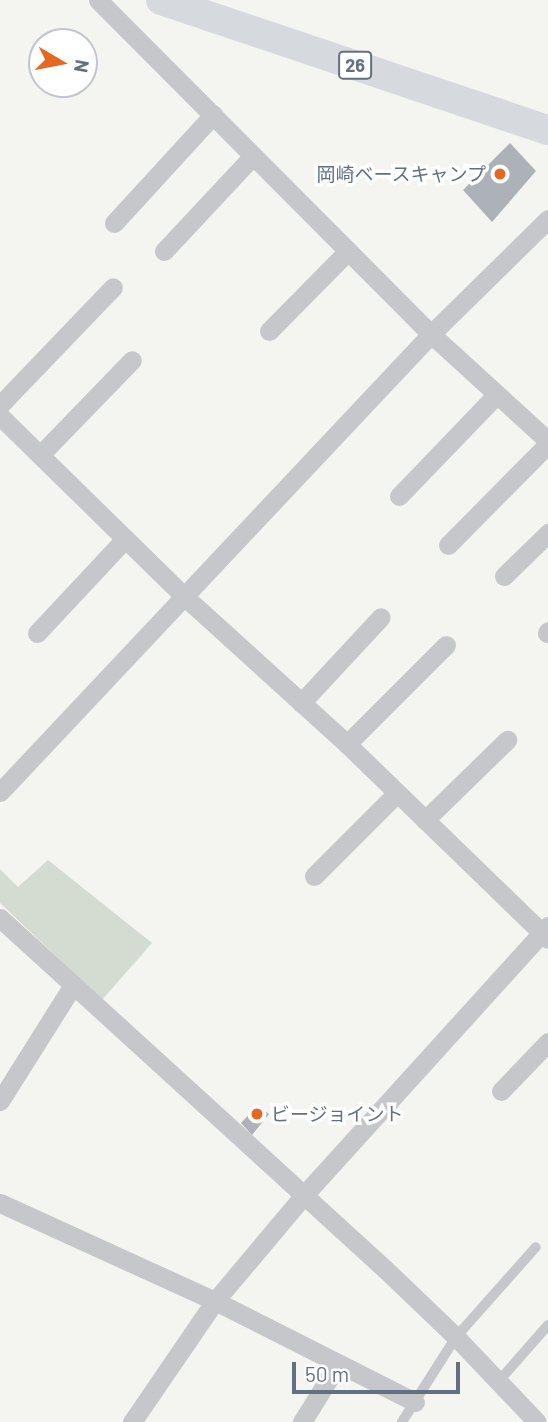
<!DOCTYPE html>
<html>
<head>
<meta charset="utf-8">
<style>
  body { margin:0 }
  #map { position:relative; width:548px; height:1422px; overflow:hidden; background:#f4f5f0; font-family:Barlow,"Noto Sans JP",sans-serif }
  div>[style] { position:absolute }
  .green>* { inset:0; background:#d4dcd2 }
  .building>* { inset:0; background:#adb2b9 }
  .lane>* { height:10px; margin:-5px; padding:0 5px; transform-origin:5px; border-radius:5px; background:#c5c7cb }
  .street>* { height:19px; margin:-9.5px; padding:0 9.5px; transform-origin:9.5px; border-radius:9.5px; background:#c5c7cb }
  .primary>* { height:30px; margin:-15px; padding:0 15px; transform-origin:15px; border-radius:15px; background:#d6d9de }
  .dots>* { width:19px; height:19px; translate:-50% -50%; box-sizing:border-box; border:4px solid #fff; border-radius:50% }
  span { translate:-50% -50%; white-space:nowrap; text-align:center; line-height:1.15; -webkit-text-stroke:7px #fff; paint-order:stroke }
  .shield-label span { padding:2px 5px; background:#fff; border:2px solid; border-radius:5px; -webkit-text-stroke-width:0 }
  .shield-label { font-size:18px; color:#637082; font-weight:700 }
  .poi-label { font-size:19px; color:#637082 }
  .right { translate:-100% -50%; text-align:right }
  .left { translate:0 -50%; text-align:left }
  .north { position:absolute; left:28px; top:28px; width:70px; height:70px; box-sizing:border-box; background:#fff; border:2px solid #c1c6cd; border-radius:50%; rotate:100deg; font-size:19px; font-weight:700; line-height:28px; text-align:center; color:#637082 }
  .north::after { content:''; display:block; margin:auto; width:24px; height:32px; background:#e46821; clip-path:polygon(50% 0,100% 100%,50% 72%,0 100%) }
  .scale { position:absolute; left:292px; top:1362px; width:168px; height:32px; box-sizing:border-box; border:4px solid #637082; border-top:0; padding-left:9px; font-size:21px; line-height:24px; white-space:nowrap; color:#637082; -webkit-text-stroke:5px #fff; paint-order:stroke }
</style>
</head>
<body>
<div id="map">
  <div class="green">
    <div style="clip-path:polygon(48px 860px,152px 943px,102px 1000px,0 903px,0 869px,18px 887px)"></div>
  </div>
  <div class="building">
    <div style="clip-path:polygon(510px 143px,536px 171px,492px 222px,463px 190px)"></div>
    <div style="clip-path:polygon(258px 1105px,269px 1114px,252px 1135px,241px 1123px)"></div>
  </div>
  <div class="lane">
    <div style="left:498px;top:1382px;width:76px;rotate:-48.7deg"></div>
    <div style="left:402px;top:1422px;width:101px;rotate:-57.6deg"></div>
    <div style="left:456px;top:1337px;width:120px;rotate:-48.4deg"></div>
  </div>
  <div class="street">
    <div style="left:98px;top:0;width:472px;rotate:45.1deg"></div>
    <div style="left:431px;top:334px;width:159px;rotate:42.4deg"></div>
    <div style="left:114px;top:223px;width:147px;rotate:-47.5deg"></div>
    <div style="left:164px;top:251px;width:130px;rotate:-46.9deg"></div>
    <div style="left:269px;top:331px;width:112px;rotate:-45.4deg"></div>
    <div style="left:0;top:405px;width:163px;rotate:-46.2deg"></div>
    <div style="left:0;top:416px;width:259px;rotate:44.4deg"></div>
    <div style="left:185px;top:597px;width:219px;rotate:42.2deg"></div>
    <div style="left:347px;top:744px;width:280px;rotate:44.1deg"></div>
    <div style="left:40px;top:455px;width:132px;rotate:-45.9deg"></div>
    <div style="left:399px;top:496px;width:141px;rotate:-46.1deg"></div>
    <div style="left:448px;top:545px;width:142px;rotate:-45.3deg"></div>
    <div style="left:504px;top:576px;width:62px;rotate:-44.3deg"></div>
    <div style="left:37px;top:633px;width:129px;rotate:-46.9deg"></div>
    <div style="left:547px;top:633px;width:2px;rotate:-63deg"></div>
    <div style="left:301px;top:703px;width:117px;rotate:-47.1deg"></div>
    <div style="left:347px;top:744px;width:140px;rotate:-45deg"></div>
    <div style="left:0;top:792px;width:629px;rotate:-46.74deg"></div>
    <div style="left:431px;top:334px;width:164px;rotate:-44.5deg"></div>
    <div style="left:425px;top:820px;width:115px;rotate:-44.3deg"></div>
    <div style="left:314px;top:876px;width:117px;rotate:-45deg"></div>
    <div style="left:0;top:918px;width:522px;rotate:42.36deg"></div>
    <div style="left:386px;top:1270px;width:97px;rotate:43.7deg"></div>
    <div style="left:456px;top:1337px;width:117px;rotate:46.4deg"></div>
    <div style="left:501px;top:1091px;width:68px;rotate:-46.2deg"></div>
    <div style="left:0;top:1101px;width:137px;rotate:-57.8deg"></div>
    <div style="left:0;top:1203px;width:236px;rotate:24.5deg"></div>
    <div style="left:215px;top:1301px;width:224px;rotate:26.8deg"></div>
    <div style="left:132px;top:1422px;width:147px;rotate:-55.6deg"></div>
    <div style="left:215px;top:1301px;width:138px;rotate:-50deg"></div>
    <div style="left:304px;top:1195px;width:363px;rotate:-47.8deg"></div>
    <div style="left:302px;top:1422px;width:68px;rotate:-58.2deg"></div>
  </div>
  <div class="primary">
    <div style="left:161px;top:0;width:408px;rotate:18.6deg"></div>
  </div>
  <div class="dots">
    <div style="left:500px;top:174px;background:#e46821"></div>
    <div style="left:257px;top:1114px;background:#e46821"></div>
  </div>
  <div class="shield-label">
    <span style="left:355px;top:65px">26</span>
  </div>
  <div class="poi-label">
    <span class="right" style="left:486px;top:174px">岡崎ベースキャンプ</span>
    <span class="left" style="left:271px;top:1114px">ビージョイント</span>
  </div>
  <div class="north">N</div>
  <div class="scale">50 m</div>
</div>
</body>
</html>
